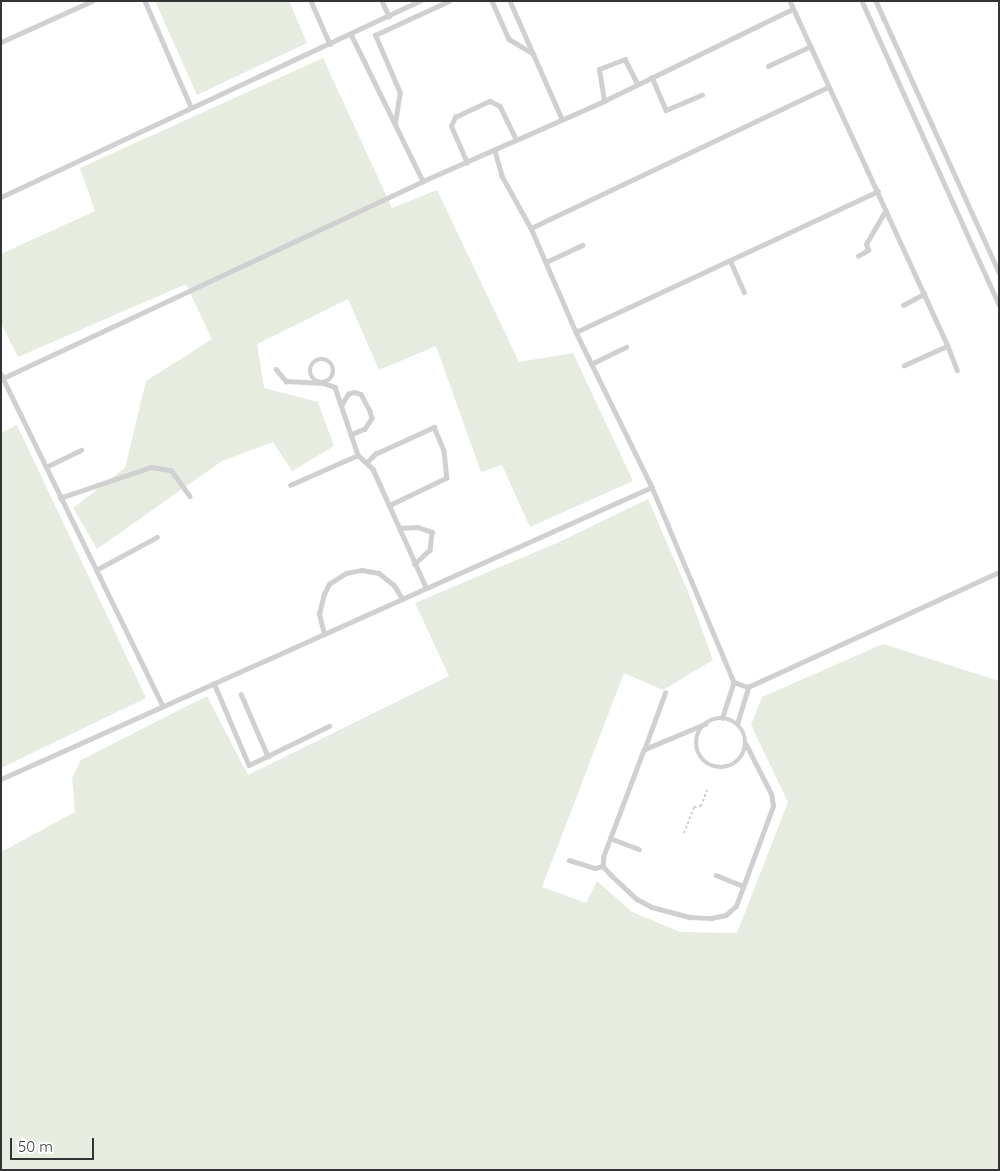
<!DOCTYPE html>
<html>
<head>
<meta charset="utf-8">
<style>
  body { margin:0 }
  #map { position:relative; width:1000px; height:1171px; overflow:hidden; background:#fff; font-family:Quicksand,sans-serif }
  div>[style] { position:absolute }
  .green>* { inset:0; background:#e6ecdf }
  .path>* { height:2px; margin-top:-1px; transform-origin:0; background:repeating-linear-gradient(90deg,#cdcdcd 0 2.5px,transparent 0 5px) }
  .lane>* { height:4.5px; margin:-2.25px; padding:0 2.25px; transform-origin:2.25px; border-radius:2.25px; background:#d0d0d0 }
  .lane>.ring { margin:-2.25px; padding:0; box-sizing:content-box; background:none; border:4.5px solid #d0d0d0; border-radius:50% }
  span { translate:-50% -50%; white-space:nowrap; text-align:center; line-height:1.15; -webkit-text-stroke:5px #fff; paint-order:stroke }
  .frame { position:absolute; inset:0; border:2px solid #333; pointer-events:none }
  .scale { position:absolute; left:10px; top:1138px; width:84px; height:22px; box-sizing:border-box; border:2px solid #333; border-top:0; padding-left:6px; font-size:15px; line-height:18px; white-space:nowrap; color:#333; -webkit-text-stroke:4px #fff; paint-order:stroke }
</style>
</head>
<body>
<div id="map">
  <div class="green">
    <div style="clip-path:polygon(155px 1px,289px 1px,307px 43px,197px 95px)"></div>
    <div style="clip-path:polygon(323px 58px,392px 208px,437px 190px,519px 362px,573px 353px,633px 481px,530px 527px,502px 465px,481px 472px,436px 346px,379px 370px,348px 299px,257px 344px,264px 388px,318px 402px,334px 446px,292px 471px,273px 442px,222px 461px,97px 549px,73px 508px,125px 468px,146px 381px,212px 339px,186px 284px,18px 357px,1px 323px,1px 254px,95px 211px,80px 168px)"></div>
    <div style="clip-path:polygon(17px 425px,146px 698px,1px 768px,1px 433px)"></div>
    <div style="clip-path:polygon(648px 499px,689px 594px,713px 660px,663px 690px,624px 673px,542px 887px,586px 903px,597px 881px,632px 912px,680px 932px,737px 933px,788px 802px,751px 725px,762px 697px,883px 644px,999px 681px,999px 1170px,1px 1170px,1px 852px,75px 812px,72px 778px,81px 760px,207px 696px,248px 775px,449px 676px,415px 603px,557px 543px)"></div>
  </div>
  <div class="path">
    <div style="left:684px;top:833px;width:28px;rotate:-69deg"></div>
    <div style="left:694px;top:807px;width:7px;rotate:-8deg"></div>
    <div style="left:701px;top:806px;width:19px;rotate:-69deg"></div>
  </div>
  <div class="lane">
    <div style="left:145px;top:1px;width:116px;rotate:66.5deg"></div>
    <div style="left:311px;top:1px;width:47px;rotate:66.2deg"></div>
    <div style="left:382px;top:1px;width:17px;rotate:65deg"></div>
    <div style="left:492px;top:1px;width:42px;rotate:65.9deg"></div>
    <div style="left:509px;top:39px;width:27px;rotate:31deg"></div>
    <div style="left:510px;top:1px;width:129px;rotate:66.2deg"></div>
    <div style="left:790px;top:1px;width:379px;rotate:65.4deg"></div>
    <div style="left:948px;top:346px;width:48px;rotate:155.6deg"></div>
    <div style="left:862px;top:1px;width:333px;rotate:65.7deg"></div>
    <div style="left:876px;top:1px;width:298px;rotate:65.6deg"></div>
    <div style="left:351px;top:34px;width:164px;rotate:63.9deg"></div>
    <div style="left:1px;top:42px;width:100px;rotate:-24.3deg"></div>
    <div style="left:768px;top:66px;width:45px;rotate:-24.9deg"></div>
    <div style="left:652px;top:77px;width:36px;rotate:67deg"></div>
    <div style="left:666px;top:110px;width:39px;rotate:-23deg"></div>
    <div style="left:604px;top:101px;width:32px;rotate:-99deg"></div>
    <div style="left:599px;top:69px;width:28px;rotate:-21deg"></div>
    <div style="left:625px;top:59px;width:28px;rotate:63deg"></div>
    <div style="left:395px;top:123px;width:30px;rotate:-81deg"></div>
    <div style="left:400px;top:93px;width:63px;rotate:-113.3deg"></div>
    <div style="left:375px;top:35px;width:81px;rotate:-24.7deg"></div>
    <div style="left:495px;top:151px;width:26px;rotate:74deg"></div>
    <div style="left:502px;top:176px;width:60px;rotate:60.9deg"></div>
    <div style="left:531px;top:228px;width:113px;rotate:66.6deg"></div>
    <div style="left:576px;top:332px;width:173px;rotate:63.9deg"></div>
    <div style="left:652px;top:487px;width:212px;rotate:67.2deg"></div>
    <div style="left:734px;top:682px;width:15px;rotate:20deg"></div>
    <div style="left:748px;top:687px;width:276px;rotate:-24.6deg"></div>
    <div style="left:467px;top:163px;width:40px;rotate:-113.4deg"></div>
    <div style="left:451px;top:126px;width:10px;rotate:-66deg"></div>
    <div style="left:455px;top:117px;width:38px;rotate:-25deg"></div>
    <div style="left:490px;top:101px;width:11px;rotate:27deg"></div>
    <div style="left:500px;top:106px;width:37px;rotate:64deg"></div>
    <div style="left:1px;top:197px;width:463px;rotate:-25.1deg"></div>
    <div style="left:531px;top:228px;width:329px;rotate:-25.4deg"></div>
    <div style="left:858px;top:256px;width:12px;rotate:-31deg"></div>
    <div style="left:868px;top:250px;width:6px;rotate:-108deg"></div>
    <div style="left:866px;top:244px;width:39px;rotate:-60deg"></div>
    <div style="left:730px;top:260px;width:35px;rotate:66deg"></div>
    <div style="left:546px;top:262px;width:40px;rotate:-25deg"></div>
    <div style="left:903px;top:305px;width:24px;rotate:-28deg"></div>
    <div style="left:576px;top:332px;width:333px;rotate:-25deg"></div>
    <div style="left:948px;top:346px;width:26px;rotate:69deg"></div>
    <div class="ring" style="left:310px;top:359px;width:19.5px;height:19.5px"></div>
    <div style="left:591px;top:364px;width:39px;rotate:-26deg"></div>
    <div style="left:276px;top:369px;width:16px;rotate:50deg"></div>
    <div style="left:286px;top:381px;width:37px;rotate:3deg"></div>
    <div style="left:323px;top:383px;width:13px;rotate:18deg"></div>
    <div style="left:335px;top:387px;width:72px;rotate:71.3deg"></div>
    <div style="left:358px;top:455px;width:21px;rotate:43deg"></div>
    <div style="left:373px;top:469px;width:129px;rotate:65.8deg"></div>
    <div style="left:1px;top:374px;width:369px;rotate:64deg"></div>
    <div style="left:1px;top:379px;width:466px;rotate:-25.1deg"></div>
    <div style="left:423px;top:181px;width:198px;rotate:-23.8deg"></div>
    <div style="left:604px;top:101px;width:210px;rotate:-26deg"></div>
    <div style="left:341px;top:406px;width:14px;rotate:-60deg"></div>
    <div style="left:348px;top:394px;width:6px;rotate:-18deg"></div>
    <div style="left:354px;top:392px;width:7px;rotate:16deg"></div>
    <div style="left:361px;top:394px;width:19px;rotate:62deg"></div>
    <div style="left:370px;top:411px;width:7px;rotate:74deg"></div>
    <div style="left:372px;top:418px;width:13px;rotate:122deg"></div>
    <div style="left:365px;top:429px;width:15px;rotate:157deg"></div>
    <div style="left:366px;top:463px;width:13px;rotate:-45deg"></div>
    <div style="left:375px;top:454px;width:65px;rotate:-24.6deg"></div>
    <div style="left:434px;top:427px;width:26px;rotate:67deg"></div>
    <div style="left:444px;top:451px;width:27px;rotate:84deg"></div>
    <div style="left:447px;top:478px;width:64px;rotate:154.2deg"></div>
    <div style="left:46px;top:467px;width:39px;rotate:-26deg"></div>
    <div style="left:290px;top:485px;width:74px;rotate:-23.8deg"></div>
    <div style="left:60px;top:498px;width:96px;rotate:-18.8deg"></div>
    <div style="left:151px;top:467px;width:20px;rotate:9deg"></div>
    <div style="left:171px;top:470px;width:32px;rotate:54deg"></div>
    <div style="left:399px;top:528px;width:18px;rotate:-3deg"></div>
    <div style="left:417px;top:527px;width:16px;rotate:18deg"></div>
    <div style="left:432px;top:532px;width:18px;rotate:96deg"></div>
    <div style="left:430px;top:550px;width:21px;rotate:137deg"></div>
    <div style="left:96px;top:570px;width:69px;rotate:-28.4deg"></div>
    <div style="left:324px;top:634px;width:21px;rotate:-104deg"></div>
    <div style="left:319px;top:614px;width:21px;rotate:-76deg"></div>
    <div style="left:324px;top:594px;width:11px;rotate:-63deg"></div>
    <div style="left:329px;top:584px;width:20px;rotate:-33deg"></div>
    <div style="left:346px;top:573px;width:16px;rotate:-11deg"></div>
    <div style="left:362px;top:570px;width:17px;rotate:10deg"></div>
    <div style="left:379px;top:573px;width:19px;rotate:39deg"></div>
    <div style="left:394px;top:585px;width:15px;rotate:58deg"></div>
    <div style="left:214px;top:683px;width:89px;rotate:66.9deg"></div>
    <div style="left:249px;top:765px;width:89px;rotate:-26deg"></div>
    <div style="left:241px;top:694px;width:68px;rotate:66.5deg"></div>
    <div style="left:722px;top:718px;width:38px;rotate:-72deg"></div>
    <div class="ring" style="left:696px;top:718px;width:45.5px;height:45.5px"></div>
    <div style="left:706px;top:724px;width:67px;rotate:157.2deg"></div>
    <div style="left:644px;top:750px;width:113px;rotate:110.7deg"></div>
    <div style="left:604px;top:856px;width:10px;rotate:96deg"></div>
    <div style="left:603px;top:866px;width:12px;rotate:48deg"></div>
    <div style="left:611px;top:875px;width:35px;rotate:43deg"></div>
    <div style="left:637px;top:899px;width:17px;rotate:28deg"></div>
    <div style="left:652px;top:907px;width:39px;rotate:15deg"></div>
    <div style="left:690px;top:917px;width:21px;rotate:3deg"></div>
    <div style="left:711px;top:918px;width:15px;rotate:-11deg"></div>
    <div style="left:726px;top:915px;width:13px;rotate:-42deg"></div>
    <div style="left:736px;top:906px;width:107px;rotate:-69.7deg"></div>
    <div style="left:773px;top:806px;width:12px;rotate:-99deg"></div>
    <div style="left:771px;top:794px;width:55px;rotate:-117deg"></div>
    <div style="left:737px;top:724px;width:39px;rotate:-73deg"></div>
    <div style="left:644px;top:750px;width:61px;rotate:-69.8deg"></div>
    <div style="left:1px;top:779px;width:713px;rotate:-24.16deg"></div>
    <div style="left:610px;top:838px;width:31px;rotate:21deg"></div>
    <div style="left:569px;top:860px;width:27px;rotate:17deg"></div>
    <div style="left:595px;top:868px;width:8px;rotate:-14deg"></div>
    <div style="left:716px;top:875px;width:29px;rotate:22deg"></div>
  </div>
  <div class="frame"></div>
  <div class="scale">50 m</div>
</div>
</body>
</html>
